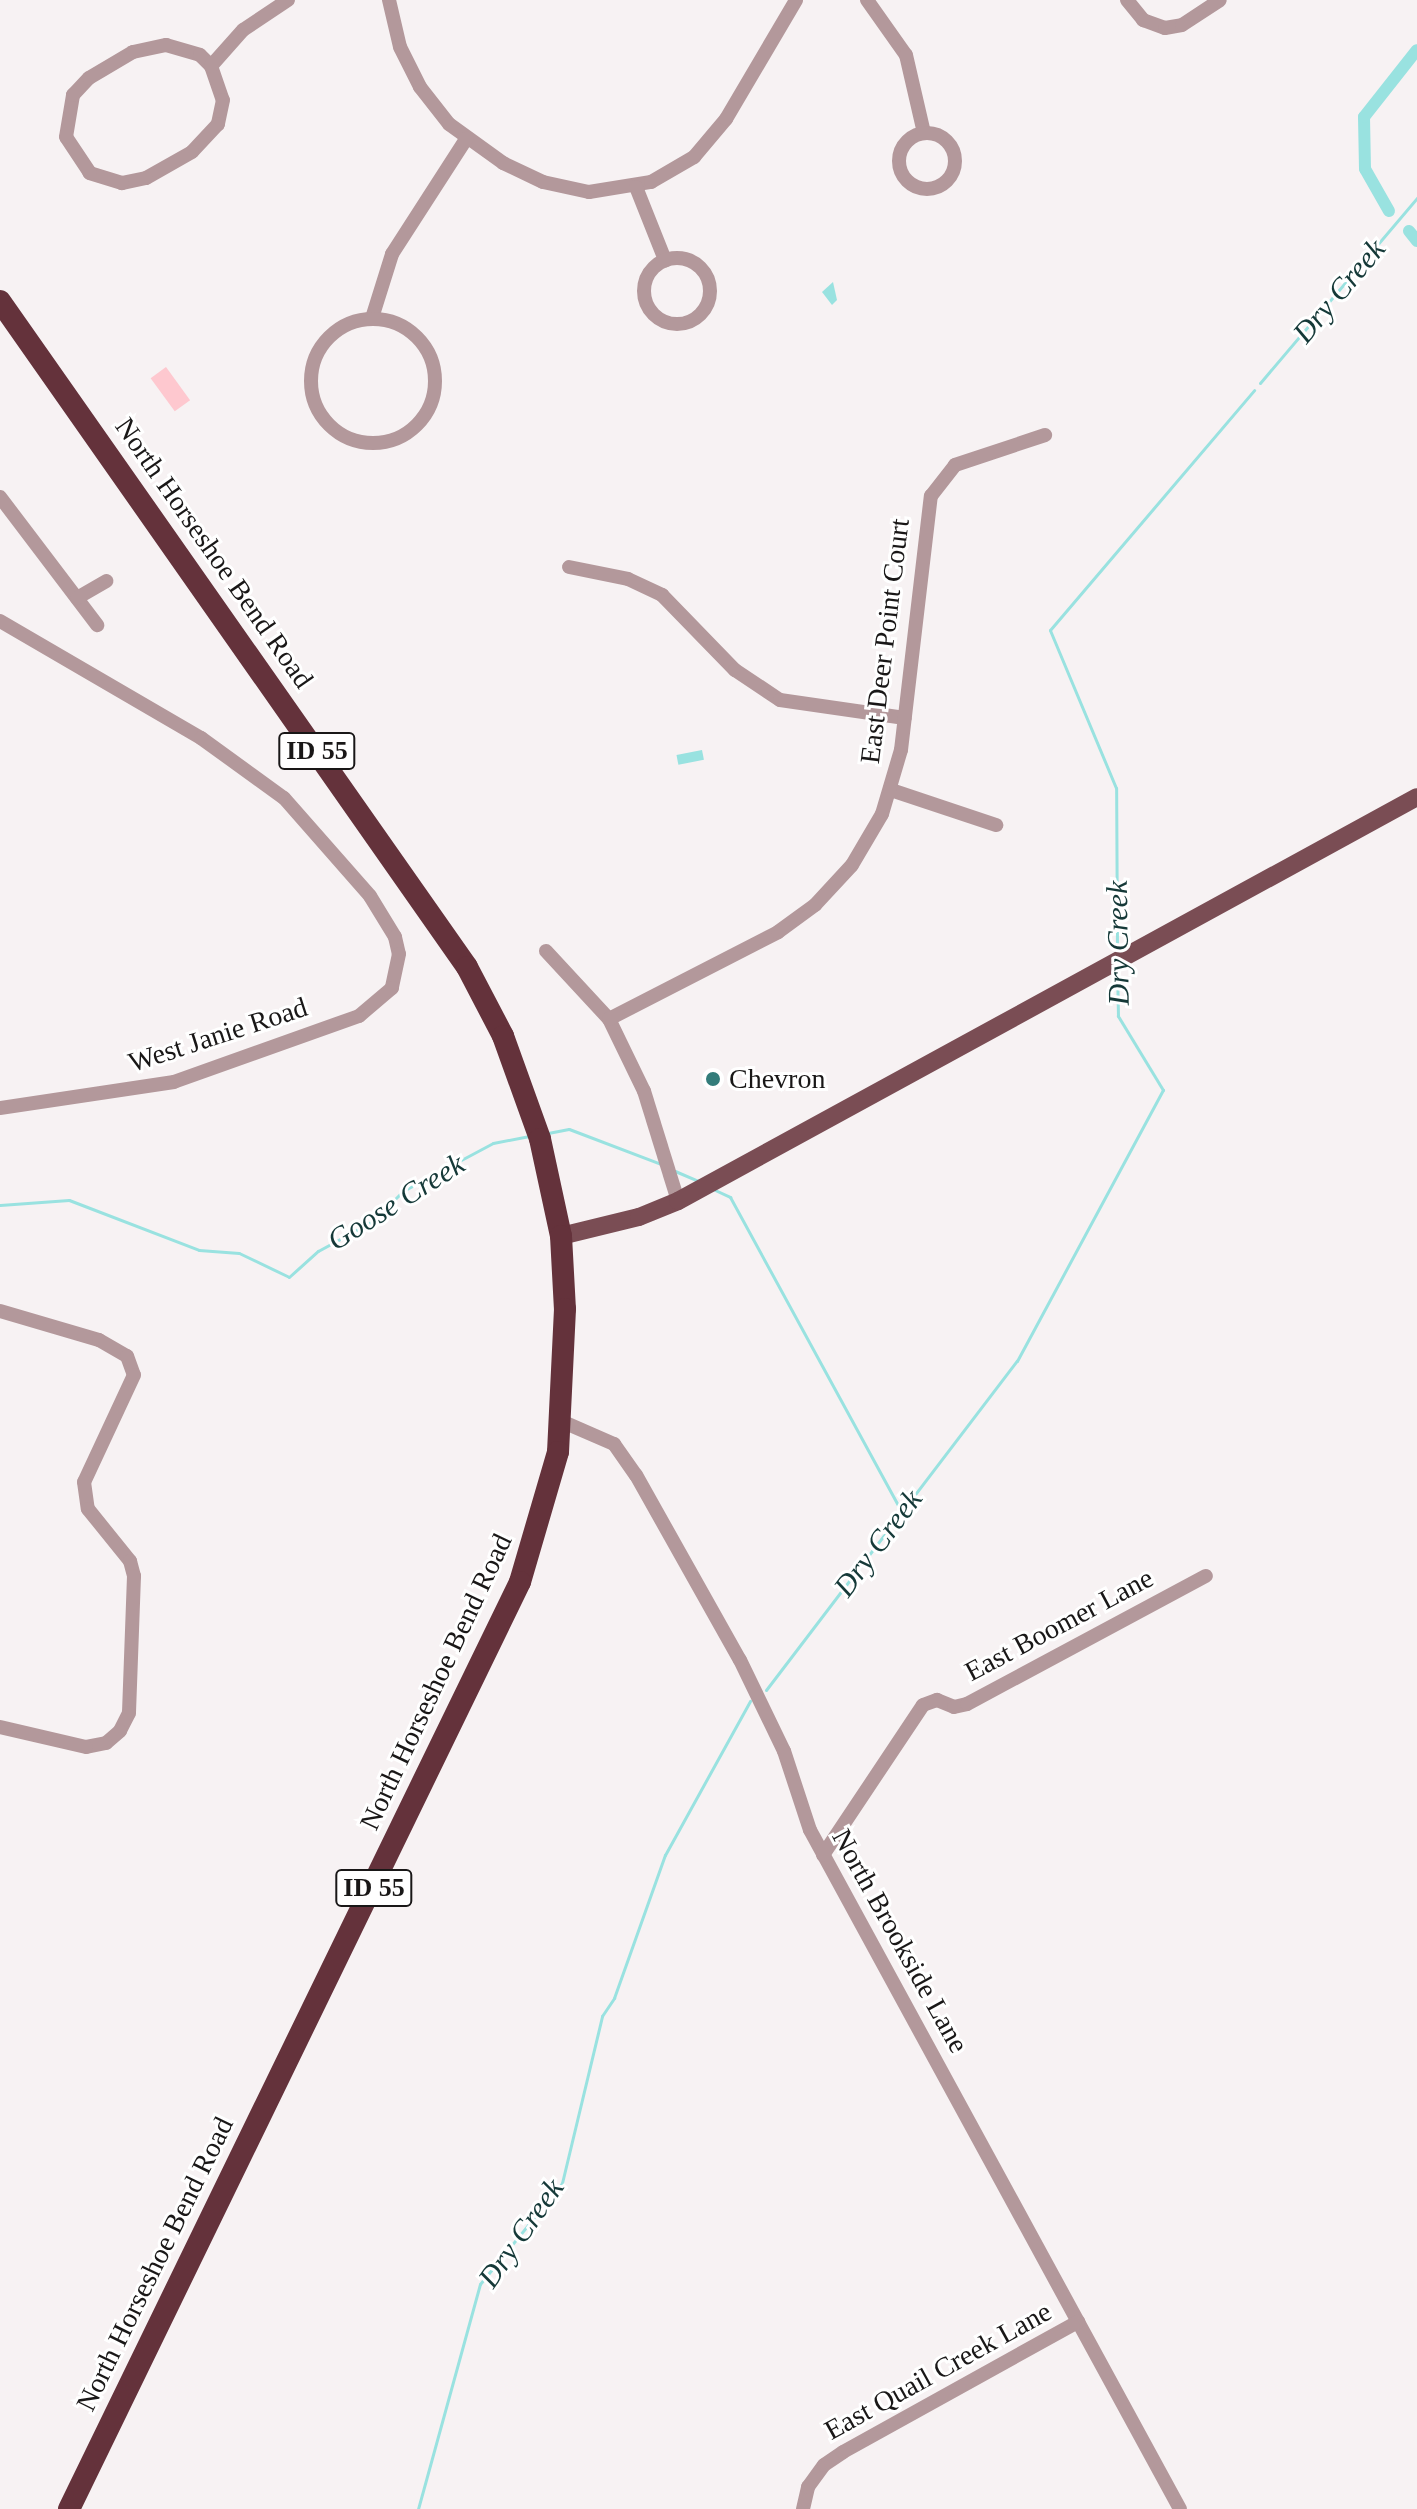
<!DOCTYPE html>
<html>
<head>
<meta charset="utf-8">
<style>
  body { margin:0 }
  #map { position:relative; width:1417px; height:2509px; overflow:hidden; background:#f7f2f3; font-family:Georgia,serif }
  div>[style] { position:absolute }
  .green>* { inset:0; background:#fec8cf; transform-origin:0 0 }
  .water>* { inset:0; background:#99e2e0; transform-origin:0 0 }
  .stream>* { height:3px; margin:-1.5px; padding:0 1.5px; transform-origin:1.5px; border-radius:1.5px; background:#99e2e0 }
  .canal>* { height:12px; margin:-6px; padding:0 6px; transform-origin:6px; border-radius:6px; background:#99e2e0 }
  .minor>* { height:14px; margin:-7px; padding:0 7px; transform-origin:7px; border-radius:7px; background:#b3989b }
  .minor>.ring { margin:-7px; padding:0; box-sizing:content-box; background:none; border:14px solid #b3989b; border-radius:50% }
  .major>* { height:18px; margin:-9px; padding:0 9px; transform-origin:9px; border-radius:9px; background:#7a4d54 }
  .highway>* { height:22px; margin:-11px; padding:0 11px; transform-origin:11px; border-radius:11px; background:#64323b }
  .dots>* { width:22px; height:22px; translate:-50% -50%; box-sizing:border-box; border:4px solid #fff; border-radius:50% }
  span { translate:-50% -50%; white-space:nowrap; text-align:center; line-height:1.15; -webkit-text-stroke:6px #fff; paint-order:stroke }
  .shield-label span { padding:2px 6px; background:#fff; border:2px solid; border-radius:6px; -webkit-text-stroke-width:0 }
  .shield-label { font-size:26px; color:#191717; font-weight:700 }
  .street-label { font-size:28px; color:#191717 }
  .poi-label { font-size:28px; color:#191717 }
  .left { translate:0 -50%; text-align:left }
  .water-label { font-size:30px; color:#153938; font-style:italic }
</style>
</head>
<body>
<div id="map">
  <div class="green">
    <div style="left:166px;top:367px;width:41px;height:19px;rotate:54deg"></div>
  </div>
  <div class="water">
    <div style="clip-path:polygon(833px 282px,837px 300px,832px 305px,822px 292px)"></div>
    <div style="left:702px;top:750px;width:10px;height:26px;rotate:79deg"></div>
  </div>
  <div class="stream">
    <div style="left:1260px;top:383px;width:243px;rotate:-49.7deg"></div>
    <div style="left:1117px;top:952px;width:164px;rotate:-90.3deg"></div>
    <div style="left:1116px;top:788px;width:171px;rotate:-112.7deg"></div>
    <div style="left:1050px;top:630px;width:315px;rotate:-49.6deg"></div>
    <div style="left:548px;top:1133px;width:21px;rotate:-11deg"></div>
    <div style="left:569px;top:1129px;width:98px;rotate:20.8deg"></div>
    <div style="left:675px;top:1171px;width:25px;rotate:23deg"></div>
    <div style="left:715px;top:1190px;width:17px;rotate:25deg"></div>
    <div style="left:730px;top:1197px;width:355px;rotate:61.4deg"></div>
    <div style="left:0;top:1205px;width:69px;rotate:-4.1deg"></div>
    <div style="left:69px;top:1200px;width:139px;rotate:21deg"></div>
    <div style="left:199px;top:1250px;width:40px;rotate:4.3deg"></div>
    <div style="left:239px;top:1253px;width:55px;rotate:25.6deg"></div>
    <div style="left:289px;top:1277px;width:39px;rotate:-42deg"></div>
    <div style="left:318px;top:1251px;width:63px;rotate:-28.6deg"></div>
    <div style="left:373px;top:1221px;width:42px;rotate:-45deg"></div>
    <div style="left:403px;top:1191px;width:102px;rotate:-28.1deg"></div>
    <div style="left:493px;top:1143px;width:37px;rotate:-11deg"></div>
    <div style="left:766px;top:1690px;width:414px;rotate:-52.7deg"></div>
    <div style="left:1017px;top:1361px;width:308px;rotate:-61.7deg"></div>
    <div style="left:1163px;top:1090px;width:87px;rotate:-121.3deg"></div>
    <div style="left:1118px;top:1016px;width:48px;rotate:-91.2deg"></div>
    <div style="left:418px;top:2509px;width:233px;rotate:-74.6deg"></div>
    <div style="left:480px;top:2284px;width:130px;rotate:-50.9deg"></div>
    <div style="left:562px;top:2183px;width:172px;rotate:-76.5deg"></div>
    <div style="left:602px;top:2016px;width:22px;rotate:-56deg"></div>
    <div style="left:614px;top:1998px;width:152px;rotate:-70.4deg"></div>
    <div style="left:665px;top:1855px;width:176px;rotate:-61.1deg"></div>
  </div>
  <div class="canal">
    <div style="left:1389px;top:211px;width:48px;rotate:-119.7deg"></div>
    <div style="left:1365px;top:169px;width:52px;rotate:-91.1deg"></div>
    <div style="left:1364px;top:117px;width:85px;rotate:-51.7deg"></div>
    <div style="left:1409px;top:231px;width:13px;rotate:51deg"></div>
  </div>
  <div class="minor">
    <div style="left:389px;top:0;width:48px;rotate:76.8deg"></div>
    <div style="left:400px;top:47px;width:45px;rotate:63.4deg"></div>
    <div style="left:420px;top:87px;width:47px;rotate:51.9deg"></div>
    <div style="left:449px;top:124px;width:67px;rotate:35.8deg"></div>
    <div style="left:503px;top:163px;width:44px;rotate:25.4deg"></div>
    <div style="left:543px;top:182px;width:47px;rotate:12.3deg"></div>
    <div style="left:589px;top:192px;width:63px;rotate:-9.2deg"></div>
    <div style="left:651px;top:182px;width:50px;rotate:-30.2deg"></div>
    <div style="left:694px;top:157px;width:50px;rotate:-49.9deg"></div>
    <div style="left:726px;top:119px;width:138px;rotate:-59.5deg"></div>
    <div style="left:867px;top:0;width:67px;rotate:54.7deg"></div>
    <div style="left:906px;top:55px;width:80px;rotate:77deg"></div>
    <div style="left:1127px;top:0;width:26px;rotate:51deg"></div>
    <div style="left:1143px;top:20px;width:23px;rotate:20deg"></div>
    <div style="left:1165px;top:28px;width:17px;rotate:-10deg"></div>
    <div style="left:1182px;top:25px;width:45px;rotate:-33.3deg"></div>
    <div style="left:166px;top:45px;width:35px;rotate:16deg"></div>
    <div style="left:200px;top:55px;width:16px;rotate:45deg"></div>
    <div style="left:211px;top:66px;width:36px;rotate:71deg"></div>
    <div style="left:223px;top:100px;width:25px;rotate:102deg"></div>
    <div style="left:218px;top:124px;width:38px;rotate:133deg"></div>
    <div style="left:192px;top:152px;width:53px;rotate:150.5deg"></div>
    <div style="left:146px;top:178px;width:25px;rotate:168deg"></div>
    <div style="left:122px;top:183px;width:34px;rotate:-163deg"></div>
    <div style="left:90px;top:173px;width:43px;rotate:-123.7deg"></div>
    <div style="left:66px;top:137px;width:43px;rotate:-80.5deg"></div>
    <div style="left:73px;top:95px;width:23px;rotate:-47deg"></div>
    <div style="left:89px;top:78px;width:51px;rotate:-30.6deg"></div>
    <div style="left:133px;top:52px;width:34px;rotate:-12deg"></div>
    <div style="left:211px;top:66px;width:48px;rotate:-48.4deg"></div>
    <div style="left:243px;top:30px;width:54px;rotate:-33.7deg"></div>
    <div class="ring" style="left:899px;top:133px;width:42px;height:42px"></div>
    <div style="left:636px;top:187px;width:79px;rotate:68.3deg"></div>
    <div class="ring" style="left:644px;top:258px;width:52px;height:52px"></div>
    <div style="left:372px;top:318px;width:67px;rotate:-72.6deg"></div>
    <div style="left:392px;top:254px;width:137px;rotate:-57.2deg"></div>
    <div class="ring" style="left:311px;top:319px;width:110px;height:110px"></div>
    <div style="left:0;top:497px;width:161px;rotate:52.8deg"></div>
    <div style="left:569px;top:567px;width:60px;rotate:11.5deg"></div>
    <div style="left:628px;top:579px;width:38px;rotate:25deg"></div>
    <div style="left:662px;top:595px;width:105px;rotate:45.8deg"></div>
    <div style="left:735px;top:670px;width:54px;rotate:33.7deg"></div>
    <div style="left:780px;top:700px;width:126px;rotate:8.2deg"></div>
    <div style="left:77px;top:598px;width:34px;rotate:-30deg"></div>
    <div style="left:0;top:621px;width:233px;rotate:30.2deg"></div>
    <div style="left:201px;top:738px;width:102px;rotate:35.9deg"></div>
    <div style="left:284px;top:798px;width:130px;rotate:48.7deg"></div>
    <div style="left:370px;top:896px;width:48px;rotate:58.6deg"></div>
    <div style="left:395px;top:937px;width:17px;rotate:77deg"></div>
    <div style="left:399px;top:954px;width:35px;rotate:102deg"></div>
    <div style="left:392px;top:988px;width:43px;rotate:139.7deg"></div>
    <div style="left:359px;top:1016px;width:196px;rotate:160.4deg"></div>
    <div style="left:174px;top:1082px;width:176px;rotate:171.5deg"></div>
    <div style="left:891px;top:790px;width:111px;rotate:18.4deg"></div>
    <div style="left:546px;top:951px;width:93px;rotate:47.2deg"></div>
    <div style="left:609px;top:1019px;width:80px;rotate:64.1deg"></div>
    <div style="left:644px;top:1091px;width:115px;rotate:72.8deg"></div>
    <div style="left:609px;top:1019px;width:190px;rotate:-27.2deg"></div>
    <div style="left:778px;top:932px;width:46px;rotate:-36.1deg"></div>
    <div style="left:815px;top:905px;width:54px;rotate:-47.2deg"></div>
    <div style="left:852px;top:865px;width:59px;rotate:-59.5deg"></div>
    <div style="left:882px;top:814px;width:67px;rotate:-73.5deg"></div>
    <div style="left:901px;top:750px;width:256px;rotate:-83.3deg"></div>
    <div style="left:931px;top:496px;width:39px;rotate:-52deg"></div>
    <div style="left:955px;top:465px;width:95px;rotate:-18.4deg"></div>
    <div style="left:0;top:1311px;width:103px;rotate:16.3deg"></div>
    <div style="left:99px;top:1340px;width:32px;rotate:30deg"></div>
    <div style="left:127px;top:1356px;width:20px;rotate:70deg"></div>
    <div style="left:134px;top:1375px;width:118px;rotate:115deg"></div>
    <div style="left:84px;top:1482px;width:27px;rotate:82deg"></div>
    <div style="left:88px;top:1509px;width:67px;rotate:51.1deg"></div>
    <div style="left:130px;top:1561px;width:16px;rotate:75deg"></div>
    <div style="left:134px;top:1576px;width:137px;rotate:92.1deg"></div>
    <div style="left:129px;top:1713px;width:20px;rotate:117deg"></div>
    <div style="left:120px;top:1731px;width:18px;rotate:139deg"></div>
    <div style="left:106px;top:1743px;width:20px;rotate:169deg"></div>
    <div style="left:86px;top:1747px;width:88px;rotate:-166.9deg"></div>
    <div style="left:561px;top:1421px;width:58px;rotate:23.5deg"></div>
    <div style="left:614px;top:1444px;width:38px;rotate:55deg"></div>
    <div style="left:636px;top:1475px;width:212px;rotate:60.7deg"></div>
    <div style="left:740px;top:1660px;width:101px;rotate:64.2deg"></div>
    <div style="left:784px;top:1751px;width:83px;rotate:71.8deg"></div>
    <div style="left:810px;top:1830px;width:773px;rotate:61.41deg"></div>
    <div style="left:823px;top:1855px;width:180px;rotate:-56.3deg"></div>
    <div style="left:923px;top:1705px;width:15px;rotate:-20deg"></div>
    <div style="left:937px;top:1700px;width:18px;rotate:22deg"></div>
    <div style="left:954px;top:1707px;width:13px;rotate:-13deg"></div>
    <div style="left:967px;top:1704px;width:271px;rotate:-28.2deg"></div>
    <div style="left:803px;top:2509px;width:23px;rotate:-77deg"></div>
    <div style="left:808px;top:2487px;width:27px;rotate:-54deg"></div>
    <div style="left:824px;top:2465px;width:23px;rotate:-34deg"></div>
    <div style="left:843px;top:2452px;width:269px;rotate:-29deg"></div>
  </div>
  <div class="major">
    <div style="left:561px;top:1236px;width:80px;rotate:-13.7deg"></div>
    <div style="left:639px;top:1217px;width:42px;rotate:-22.3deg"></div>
    <div style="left:678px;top:1201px;width:842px;rotate:-28.66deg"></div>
  </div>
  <div class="highway">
    <div style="left:0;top:301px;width:813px;rotate:54.96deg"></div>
    <div style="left:467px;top:967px;width:78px;rotate:62.4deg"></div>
    <div style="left:503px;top:1036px;width:109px;rotate:70.2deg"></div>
    <div style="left:540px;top:1139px;width:99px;rotate:77.8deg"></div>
    <div style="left:561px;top:1236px;width:73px;rotate:86.9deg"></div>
    <div style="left:565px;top:1309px;width:143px;rotate:92.8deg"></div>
    <div style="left:558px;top:1452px;width:135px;rotate:106.3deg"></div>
    <div style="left:520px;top:1582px;width:1031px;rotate:115.94deg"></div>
  </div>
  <div class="dots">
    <div style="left:713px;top:1079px;background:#337c7a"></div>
  </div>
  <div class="shield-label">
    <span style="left:317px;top:751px">ID 55</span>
    <span style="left:374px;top:1888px">ID 55</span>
  </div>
  <div class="street-label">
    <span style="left:214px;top:553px;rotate:55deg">North Horseshoe Bend Road</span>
    <span style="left:885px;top:641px;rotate:-83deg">East Deer Point Court</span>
    <span style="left:218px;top:1035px;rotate:-18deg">West Janie Road</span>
    <span style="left:1059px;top:1625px;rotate:-28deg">East Boomer Lane</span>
    <span style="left:436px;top:1682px;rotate:-65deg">North Horseshoe Bend Road</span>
    <span style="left:900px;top:1941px;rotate:61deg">North Brookside Lane</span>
    <span style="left:155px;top:2264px;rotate:-64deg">North Horseshoe Bend Road</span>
    <span style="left:938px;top:2371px;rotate:-29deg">East Quail Creek Lane</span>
  </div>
  <div class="poi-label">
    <span class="left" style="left:729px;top:1079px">Chevron</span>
  </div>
  <div class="water-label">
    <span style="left:1339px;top:291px;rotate:-50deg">Dry Creek</span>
    <span style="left:1118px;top:943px;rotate:-91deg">Dry Creek</span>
    <span style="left:396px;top:1202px;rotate:-32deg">Goose Creek</span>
    <span style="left:878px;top:1543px;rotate:-53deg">Dry Creek</span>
    <span style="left:521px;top:2233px;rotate:-55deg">Dry Creek</span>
  </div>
</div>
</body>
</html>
